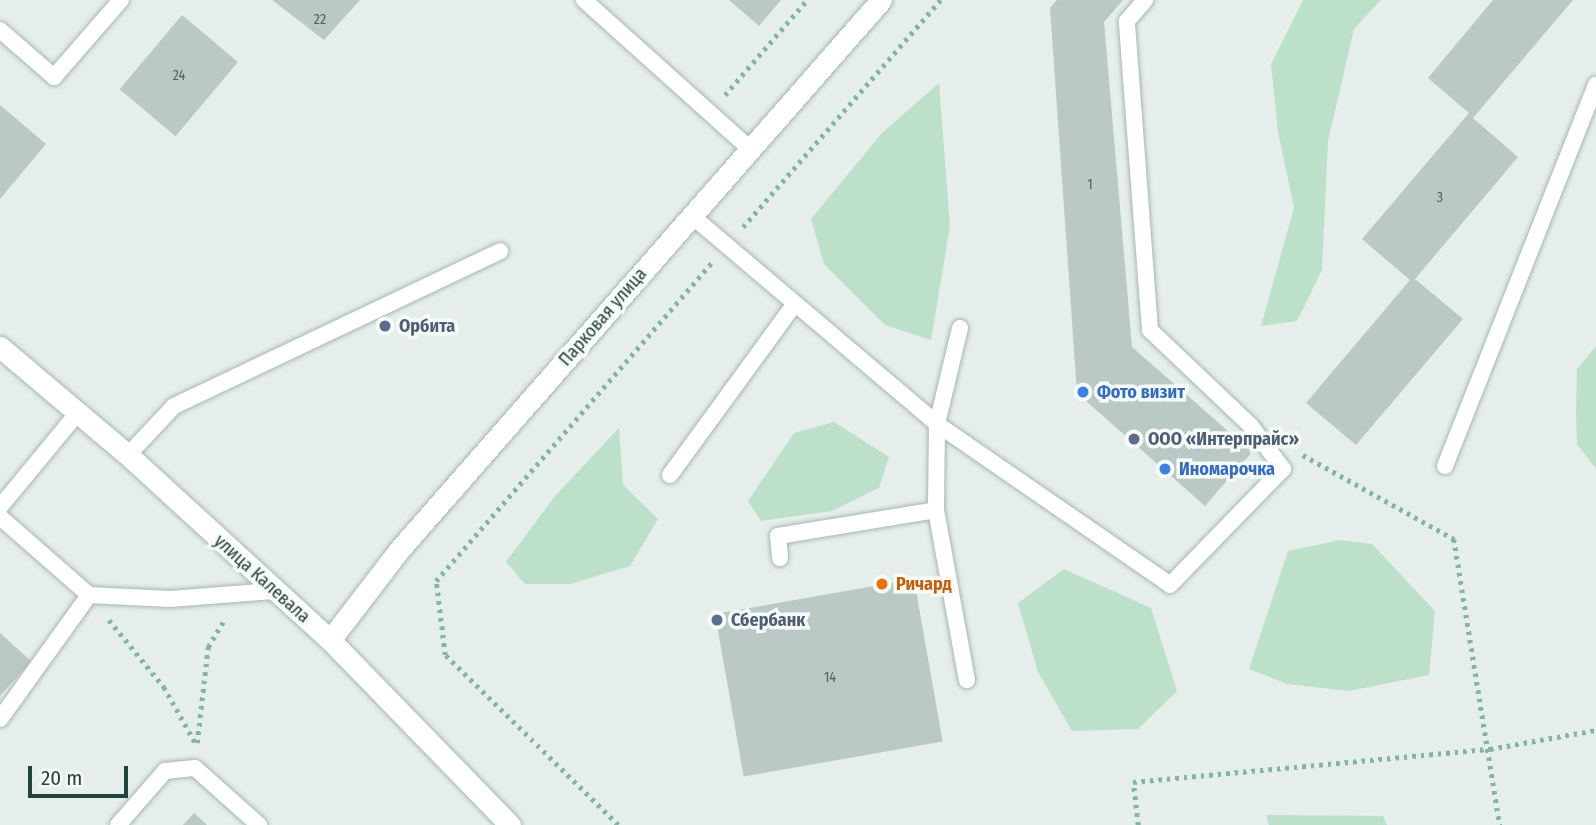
<!DOCTYPE html>
<html>
<head>
<meta charset="utf-8">
<style>
  body { margin:0 }
  #map { position:relative; width:1596px; height:825px; overflow:hidden; background:#e5eeeb; font-family:"Fira Sans Condensed",sans-serif }
  div>[style] { position:absolute }
  .green>* { inset:0; background:#bde0cb }
  .building>* { inset:0; background:#bac9c5; transform-origin:0 0 }
  .path>* { height:4.5px; margin-top:-2.25px; transform-origin:0; background:repeating-linear-gradient(90deg,#84b3aa 0 3.5px,transparent 0 8.5px) }
  .roads { filter:drop-shadow(0 0 2px #a7b7b3) drop-shadow(0 0 2px #a7b7b3) }
  .lane>* { height:16px; margin:-8px; padding:0 8px; transform-origin:8px; border-radius:8px; background:#fff }
  .street>* { height:21px; margin:-10.5px; padding:0 10.5px; transform-origin:10.5px; border-radius:10.5px; background:#fff }
  .secondary>* { height:21px; margin:-10.5px; padding:0 10.5px; transform-origin:10.5px; border-radius:10.5px; background:#fff }
  .dots>* { width:19px; height:19px; translate:-50% -50%; box-sizing:border-box; border:4px solid #f6faf9; border-radius:50% }
  span { translate:-50% -50%; white-space:nowrap; text-align:center; line-height:1.15; -webkit-text-stroke:7px #f6faf9; paint-order:stroke }
  .number-label { font-size:14px; color:#49635f }
  .number-label span { -webkit-text-stroke-width:0 }
  .street-label { font-size:18px; color:#23413d }
  .service-label { font-size:18px; color:#4e5e75; font-weight:700 }
  .left { translate:0 -50%; text-align:left }
  .shop-label { font-size:18px; color:#366cbe; font-weight:700 }
  .food-label { font-size:18px; color:#c56008; font-weight:700 }
  .scale { position:absolute; left:28px; top:766px; width:100px; height:32px; box-sizing:border-box; border:4px solid #23413d; border-top:0; padding-left:9px; font-size:21px; line-height:24px; white-space:nowrap; color:#23413d; -webkit-text-stroke:5px #f6faf9; paint-order:stroke }
</style>
</head>
<body>
<div id="map">
  <div class="green">
    <div style="clip-path:polygon(1303px 0,1381px 0,1354px 29px,1328px 141px,1322px 270px,1297px 321px,1261px 326px,1294px 208px,1278px 132px,1271px 64px)"></div>
    <div style="clip-path:polygon(939px 83px,950px 226px,931px 340px,885px 325px,824px 264px,811px 219px,882px 133px)"></div>
    <div style="clip-path:polygon(1596px 346px,1596px 469px,1577px 444px,1576px 411px,1577px 369px)"></div>
    <div style="clip-path:polygon(834px 422px,889px 457px,879px 488px,832px 511px,761px 521px,748px 501px,794px 433px)"></div>
    <div style="clip-path:polygon(619px 428px,623px 485px,658px 519px,630px 566px,570px 584px,525px 584px,506px 562px,555px 496px)"></div>
    <div style="clip-path:polygon(1340px 540px,1372px 544px,1435px 611px,1429px 675px,1349px 691px,1287px 684px,1249px 669px,1288px 551px)"></div>
    <div style="clip-path:polygon(1064px 569px,1151px 608px,1177px 691px,1138px 729px,1072px 731px,1038px 672px,1018px 603px)"></div>
    <div style="clip-path:polygon(1266px 815px,1383px 816px,1387px 825px,1269px 825px)"></div>
  </div>
  <div class="building">
    <div style="clip-path:polygon(272px 0,360px 0,324px 40px)"></div>
    <div style="clip-path:polygon(729px 0,781px 0,759px 26px)"></div>
    <div style="clip-path:polygon(1057px 0,1123px 0,1104px 22px,1132px 347px,1252px 452px,1205px 506px,1077px 393px,1050px 8px)"></div>
    <div style="clip-path:polygon(1493px 0,1573px 0,1473px 118px,1518px 157px,1415px 279px,1463px 319px,1356px 445px,1306px 403px,1410px 280px,1362px 239px,1469px 113px,1428px 78px)"></div>
    <div style="left:182px;top:15px;width:73px;height:97px;rotate:40deg"></div>
    <div style="clip-path:polygon(0 105px,46px 144px,0 199px)"></div>
    <div style="left:914px;top:579px;width:165px;height:202px;rotate:80deg"></div>
    <div style="clip-path:polygon(0 633px,31px 661px,0 696px)"></div>
    <div style="clip-path:polygon(194px 813px,207px 825px,183px 825px)"></div>
  </div>
  <div class="path">
    <div style="left:725px;top:95px;width:125px;rotate:-49.2deg"></div>
    <div style="left:743px;top:227px;width:301px;rotate:-49deg"></div>
    <div style="left:1303px;top:455px;width:173px;rotate:29.1deg"></div>
    <div style="left:1454px;top:539px;width:290px;rotate:80.9deg"></div>
    <div style="left:109px;top:620px;width:87px;rotate:50.6deg"></div>
    <div style="left:164px;top:687px;width:65px;rotate:60.7deg"></div>
    <div style="left:197px;top:743px;width:97px;rotate:-83.5deg"></div>
    <div style="left:208px;top:647px;width:31px;rotate:-59deg"></div>
    <div style="left:618px;top:825px;width:243px;rotate:-135.5deg"></div>
    <div style="left:445px;top:655px;width:75px;rotate:-96.9deg"></div>
    <div style="left:436px;top:581px;width:422px;rotate:-49.1deg"></div>
    <div style="left:1138px;top:825px;width:43px;rotate:-96.6deg"></div>
    <div style="left:1133px;top:782px;width:359px;rotate:-5.3deg"></div>
    <div style="left:1490px;top:749px;width:108px;rotate:-10.2deg"></div>
  </div>
  <div class="roads">
    <div class="lane">
      <div style="left:584px;top:0;width:223px;rotate:41.9deg"></div>
      <div style="left:0;top:30px;width:72px;rotate:41deg"></div>
      <div style="left:54px;top:77px;width:102px;rotate:-49deg"></div>
      <div style="left:692px;top:216px;width:321px;rotate:40.3deg"></div>
      <div style="left:937px;top:424px;width:283px;rotate:34.6deg"></div>
      <div style="left:1170px;top:585px;width:162px;rotate:-45.8deg"></div>
      <div style="left:1283px;top:469px;width:54px;rotate:-126.7deg"></div>
      <div style="left:1251px;top:426px;width:139px;rotate:-136.5deg"></div>
      <div style="left:1150px;top:330px;width:310px;rotate:-94.3deg"></div>
      <div style="left:1127px;top:21px;width:28px;rotate:-49deg"></div>
      <div style="left:960px;top:328px;width:99px;rotate:103.5deg"></div>
      <div style="left:937px;top:424px;width:86px;rotate:90.7deg"></div>
      <div style="left:936px;top:510px;width:173px;rotate:79.7deg"></div>
      <div style="left:128px;top:455px;width:67px;rotate:-46.8deg"></div>
      <div style="left:174px;top:406px;width:361px;rotate:-25.4deg"></div>
      <div style="left:1445px;top:466px;width:410px;rotate:-68.4deg"></div>
      <div style="left:670px;top:475px;width:210px;rotate:-53.9deg"></div>
      <div style="left:0;top:507px;width:124px;rotate:-50.5deg"></div>
      <div style="left:0;top:517px;width:118px;rotate:41.2deg"></div>
      <div style="left:89px;top:595px;width:81px;rotate:2.8deg"></div>
      <div style="left:170px;top:599px;width:103px;rotate:-4.4deg"></div>
      <div style="left:780px;top:558px;width:22px;rotate:-95deg"></div>
      <div style="left:778px;top:536px;width:160px;rotate:-9.3deg"></div>
      <div style="left:0;top:719px;width:153px;rotate:-54.3deg"></div>
      <div style="left:118px;top:825px;width:72px;rotate:-49deg"></div>
      <div style="left:165px;top:771px;width:30px;rotate:-6deg"></div>
      <div style="left:195px;top:768px;width:86px;rotate:41.7deg"></div>
    </div>
    <div class="street">
      <div style="left:0;top:347px;width:167px;rotate:40.2deg"></div>
      <div style="left:128px;top:455px;width:274px;rotate:42.5deg"></div>
    </div>
    <div class="secondary">
      <div style="left:510px;top:825px;width:258px;rotate:-134.2deg"></div>
      <div style="left:330px;top:640px;width:113px;rotate:-52.5deg"></div>
      <div style="left:399px;top:550px;width:731px;rotate:-48.77deg"></div>
    </div>
  </div>
  <div class="dots">
    <div style="left:385px;top:326px;background:#5c6f8a"></div>
    <div style="left:1083px;top:392px;background:#3f7fe0"></div>
    <div style="left:1134px;top:439px;background:#5c6f8a"></div>
    <div style="left:1165px;top:469px;background:#3f7fe0"></div>
    <div style="left:882px;top:584px;background:#e8710a"></div>
    <div style="left:717px;top:620px;background:#5c6f8a"></div>
  </div>
  <div class="number-label">
    <span style="left:320px;top:20px">22</span>
    <span style="left:179px;top:76px">24</span>
    <span style="left:1090px;top:185px">1</span>
    <span style="left:1440px;top:198px">3</span>
    <span style="left:830px;top:678px">14</span>
  </div>
  <div class="street-label">
    <span style="left:603px;top:317px;rotate:-49deg">Парковая улица</span>
    <span style="left:262px;top:579px;rotate:42deg">улица Калевала</span>
  </div>
  <div class="service-label">
    <span class="left" style="left:399px;top:326px">Орбита</span>
    <span class="left" style="left:1148px;top:439px">ООО «Интерпрайс»</span>
    <span class="left" style="left:731px;top:620px">Сбербанк</span>
  </div>
  <div class="shop-label">
    <span class="left" style="left:1097px;top:392px">Фото визит</span>
    <span class="left" style="left:1179px;top:469px">Иномарочка</span>
  </div>
  <div class="food-label">
    <span class="left" style="left:896px;top:584px">Ричард</span>
  </div>
  <div class="scale">20 m</div>
</div>
</body>
</html>
